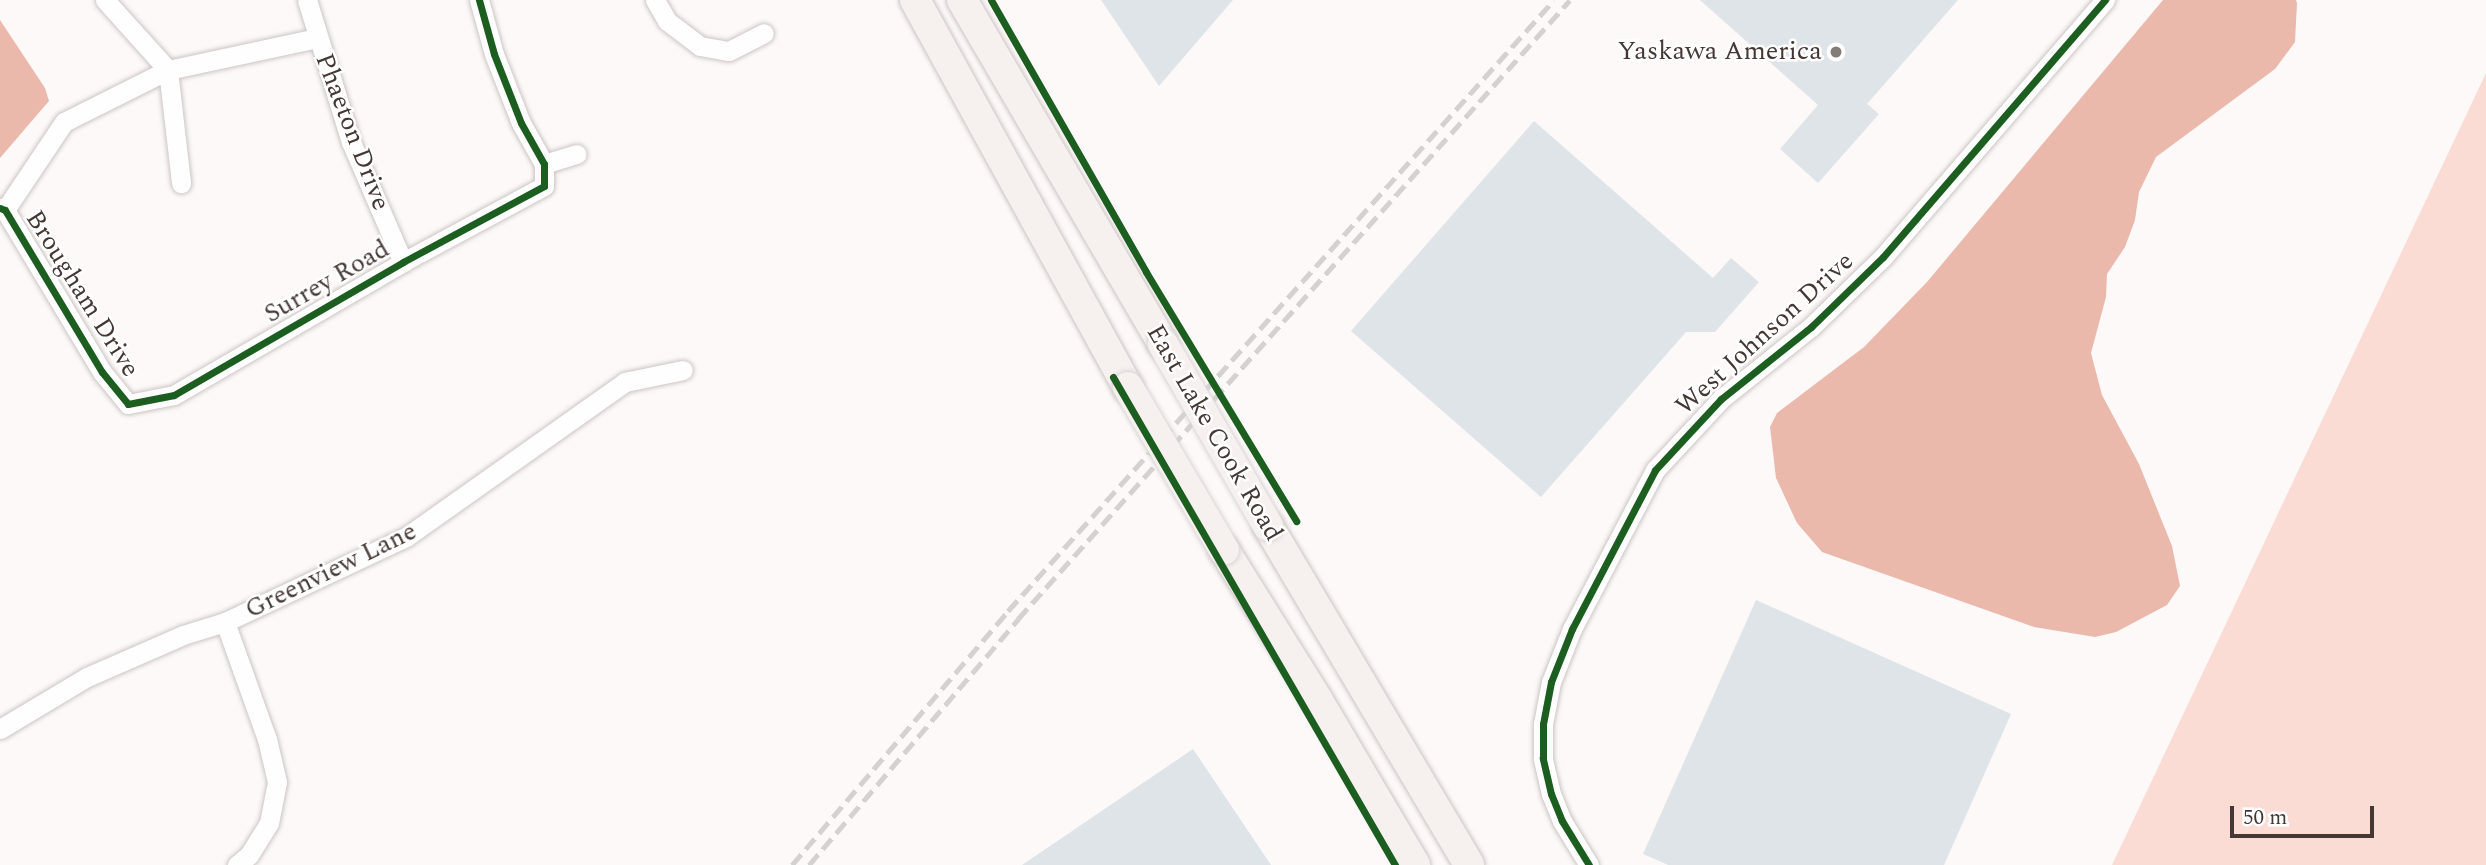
<!DOCTYPE html>
<html>
<head>
<meta charset="utf-8">
<style>
  body { margin:0 }
  #map { position:relative; width:2486px; height:865px; overflow:hidden; background:#fcf9f8; font-family:Spectral,serif }
  div>[style] { position:absolute }
  .green>* { inset:0; background:#fadcd5 }
  .water>* { inset:0; background:#ebb8ac }
  .building>* { inset:0; background:#dee4e8 }
  .roads { filter:drop-shadow(0 0 2px #ccc5c3) drop-shadow(0 0 2px #ccc5c3) }
  .street>* { height:19px; margin:-9.5px; padding:0 9.5px; transform-origin:9.5px; border-radius:9.5px; background:#fffefe }
  .primary>* { height:30px; margin:-15px; padding:0 15px; transform-origin:15px; border-radius:15px; background:#f6f0ef }
  .rail>* { height:5px; margin-top:-2.5px; transform-origin:0; background:repeating-linear-gradient(90deg,#d3d1d1 0 14px,transparent 0 21px) }
  .bridges { filter:drop-shadow(0 0 2px #d9d5d4) drop-shadow(0 0 2px #d9d5d4) }
  .primary-bridge>* { height:30px; margin:-15px; padding:0 15px; transform-origin:15px; border-radius:15px; background:#f6f0ef }
  .cycleway>* { height:7px; margin:-3.5px; padding:0 3.5px; transform-origin:3.5px; border-radius:3.5px; background:#1b5e20 }
  .dots>* { width:19px; height:19px; translate:-50% -50%; box-sizing:border-box; border:4px solid #fff; border-radius:50% }
  span { translate:-50% -50%; white-space:nowrap; text-align:center; line-height:1.15; -webkit-text-stroke:5px #fff; paint-order:stroke }
  .poi-label { font-size:26px; color:#443835 }
  .right { translate:-100% -50%; text-align:right }
  .street-label { font-size:26px; color:#443835 }
  .scale { position:absolute; left:2230px; top:806px; width:144px; height:32px; box-sizing:border-box; border:4px solid #443835; border-top:0; padding-left:9px; font-size:21px; line-height:24px; white-space:nowrap; color:#443835; -webkit-text-stroke:5px #fff; paint-order:stroke }
</style>
</head>
<body>
<div id="map">
  <div class="green">
    <div style="clip-path:polygon(2486px 73px,2486px 865px,2112px 865px)"></div>
  </div>
  <div class="water">
    <div style="clip-path:polygon(2163px 0,2296px 0,2297px 3px,2295px 42px,2275px 69px,2156px 157px,2139px 192px,2135px 220px,2125px 247px,2107px 274px,2106px 297px,2091px 353px,2102px 395px,2139px 464px,2172px 546px,2180px 586px,2167px 605px,2116px 632px,2095px 637px,2034px 627px,1822px 552px,1797px 523px,1776px 478px,1770px 427px,1777px 413px,1864px 347px,1927px 282px)"></div>
    <div style="clip-path:polygon(0 20px,45px 88px,49px 101px,0 158px)"></div>
  </div>
  <div class="building">
    <div style="clip-path:polygon(1101px 0,1233px 0,1159px 86px)"></div>
    <div style="clip-path:polygon(1700px 0,1958px 0,1867px 104px,1879px 114px,1818px 183px,1780px 149px,1818px 105px)"></div>
    <div style="clip-path:polygon(1534px 121px,1713px 278px,1731px 258px,1759px 282px,1715px 332px,1686px 332px,1541px 497px,1351px 331px)"></div>
    <div style="clip-path:polygon(1756px 600px,2011px 714px,1944px 865px,1668px 865px,1643px 854px)"></div>
    <div style="clip-path:polygon(1193px 749px,1271px 865px,1022px 865px)"></div>
  </div>
  <div class="roads">
    <div class="street">
      <div style="left:105px;top:0;width:94px;rotate:48deg"></div>
      <div style="left:168px;top:70px;width:114px;rotate:83.4deg"></div>
      <div style="left:307px;top:0;width:149px;rotate:72.8deg"></div>
      <div style="left:351px;top:142px;width:131px;rotate:66.6deg"></div>
      <div style="left:655px;top:0;width:24px;rotate:60deg"></div>
      <div style="left:667px;top:21px;width:41px;rotate:37.1deg"></div>
      <div style="left:700px;top:46px;width:29px;rotate:10deg"></div>
      <div style="left:729px;top:51px;width:39px;rotate:-27deg"></div>
      <div style="left:544px;top:164px;width:34px;rotate:-17deg"></div>
      <div style="left:0;top:208px;width:5px;rotate:22deg"></div>
      <div style="left:5px;top:210px;width:189px;rotate:59.1deg"></div>
      <div style="left:102px;top:372px;width:41px;rotate:50.9deg"></div>
      <div style="left:128px;top:404px;width:47px;rotate:-11.1deg"></div>
      <div style="left:174px;top:395px;width:265px;rotate:-30.1deg"></div>
      <div style="left:403px;top:262px;width:160px;rotate:-28.3deg"></div>
      <div style="left:544px;top:186px;width:22px;rotate:-90deg"></div>
      <div style="left:544px;top:164px;width:47px;rotate:-119.3deg"></div>
      <div style="left:521px;top:123px;width:74px;rotate:-111.4deg"></div>
      <div style="left:494px;top:54px;width:56px;rotate:-105.5deg"></div>
      <div style="left:5px;top:210px;width:106px;rotate:-56.2deg"></div>
      <div style="left:64px;top:122px;width:116px;rotate:-26.6deg"></div>
      <div style="left:168px;top:70px;width:152px;rotate:-12.1deg"></div>
      <div style="left:225px;top:622px;width:124px;rotate:70.3deg"></div>
      <div style="left:267px;top:739px;width:44px;rotate:76.9deg"></div>
      <div style="left:277px;top:782px;width:42px;rotate:101deg"></div>
      <div style="left:269px;top:823px;width:38px;rotate:122deg"></div>
      <div style="left:249px;top:855px;width:16px;rotate:140deg"></div>
      <div style="left:0;top:729px;width:101px;rotate:-30.9deg"></div>
      <div style="left:87px;top:677px;width:105px;rotate:-23.6deg"></div>
      <div style="left:183px;top:635px;width:44px;rotate:-17.2deg"></div>
      <div style="left:225px;top:622px;width:200px;rotate:-25.2deg"></div>
      <div style="left:406px;top:537px;width:268px;rotate:-35.3deg"></div>
      <div style="left:625px;top:382px;width:59px;rotate:-11.7deg"></div>
      <div style="left:1589px;top:865px;width:52px;rotate:-121.5deg"></div>
      <div style="left:1562px;top:821px;width:29px;rotate:-112deg"></div>
      <div style="left:1551px;top:794px;width:37px;rotate:-103deg"></div>
      <div style="left:1543px;top:758px;width:34px;rotate:-90deg"></div>
      <div style="left:1543px;top:724px;width:43px;rotate:-79.2deg"></div>
      <div style="left:1551px;top:682px;width:57px;rotate:-68.4deg"></div>
      <div style="left:1572px;top:629px;width:179px;rotate:-62.4deg"></div>
      <div style="left:1655px;top:470px;width:97px;rotate:-47.1deg"></div>
      <div style="left:1721px;top:399px;width:115px;rotate:-38.7deg"></div>
      <div style="left:1811px;top:327px;width:100px;rotate:-44.2deg"></div>
      <div style="left:1883px;top:257px;width:340px;rotate:-49.2deg"></div>
    </div>
    <div class="primary">
      <div style="left:915px;top:0;width:442px;rotate:61.2deg"></div>
      <div style="left:962px;top:0;width:398px;rotate:59.7deg"></div>
      <div style="left:1268px;top:526px;width:394px;rotate:59.3deg"></div>
      <div style="left:1224px;top:550px;width:176px;rotate:58deg"></div>
      <div style="left:1317px;top:699px;width:193px;rotate:59.4deg"></div>
    </div>
  </div>
  <div class="rail">
    <div style="left:792px;top:865px;width:333px;rotate:-49.6deg"></div>
    <div style="left:1008px;top:611px;width:819px;rotate:-48.22deg"></div>
    <div style="left:809px;top:865px;width:323px;rotate:-49.6deg"></div>
    <div style="left:1018px;top:619px;width:829px;rotate:-48.27deg"></div>
  </div>
  <div class="bridges">
    <div class="primary-bridge">
      <div style="left:1163px;top:344px;width:210px;rotate:60deg"></div>
      <div style="left:1128px;top:387px;width:189px;rotate:59.5deg"></div>
    </div>
  </div>
  <div class="cycleway">
    <div style="left:991px;top:0;width:313px;rotate:60.3deg"></div>
    <div style="left:1146px;top:272px;width:291px;rotate:58.9deg"></div>
    <div style="left:0;top:208px;width:5px;rotate:22deg"></div>
    <div style="left:5px;top:210px;width:189px;rotate:59.1deg"></div>
    <div style="left:102px;top:372px;width:41px;rotate:50.9deg"></div>
    <div style="left:128px;top:404px;width:47px;rotate:-11.1deg"></div>
    <div style="left:174px;top:395px;width:265px;rotate:-30.1deg"></div>
    <div style="left:403px;top:262px;width:160px;rotate:-28.3deg"></div>
    <div style="left:544px;top:186px;width:22px;rotate:-90deg"></div>
    <div style="left:544px;top:164px;width:47px;rotate:-119.3deg"></div>
    <div style="left:521px;top:123px;width:74px;rotate:-111.4deg"></div>
    <div style="left:494px;top:54px;width:56px;rotate:-105.5deg"></div>
    <div style="left:1113px;top:377px;width:564px;rotate:59.98deg"></div>
    <div style="left:1589px;top:865px;width:52px;rotate:-121.5deg"></div>
    <div style="left:1562px;top:821px;width:29px;rotate:-112deg"></div>
    <div style="left:1551px;top:794px;width:37px;rotate:-103deg"></div>
    <div style="left:1543px;top:758px;width:34px;rotate:-90deg"></div>
    <div style="left:1543px;top:724px;width:43px;rotate:-79.2deg"></div>
    <div style="left:1551px;top:682px;width:57px;rotate:-68.4deg"></div>
    <div style="left:1572px;top:629px;width:179px;rotate:-62.4deg"></div>
    <div style="left:1655px;top:470px;width:97px;rotate:-47.1deg"></div>
    <div style="left:1721px;top:399px;width:115px;rotate:-38.7deg"></div>
    <div style="left:1811px;top:327px;width:100px;rotate:-44.2deg"></div>
    <div style="left:1883px;top:257px;width:340px;rotate:-49.2deg"></div>
  </div>
  <div class="dots">
    <div style="left:1836px;top:52px;background:#847c79"></div>
  </div>
  <div class="poi-label">
    <span class="right" style="left:1822px;top:52px">Yaskawa America</span>
  </div>
  <div class="street-label">
    <span style="left:352px;top:132px;rotate:69deg">Phaeton Drive</span>
    <span style="left:327px;top:282px;rotate:-30deg">Surrey Road</span>
    <span style="left:82px;top:294px;rotate:58deg">Brougham Drive</span>
    <span style="left:1765px;top:334px;rotate:-42deg">West Johnson Drive</span>
    <span style="left:1214px;top:433px;rotate:60deg">East Lake Cook Road</span>
    <span style="left:331px;top:571px;rotate:-26deg">Greenview Lane</span>
  </div>
  <div class="scale">50 m</div>
</div>
</body>
</html>
